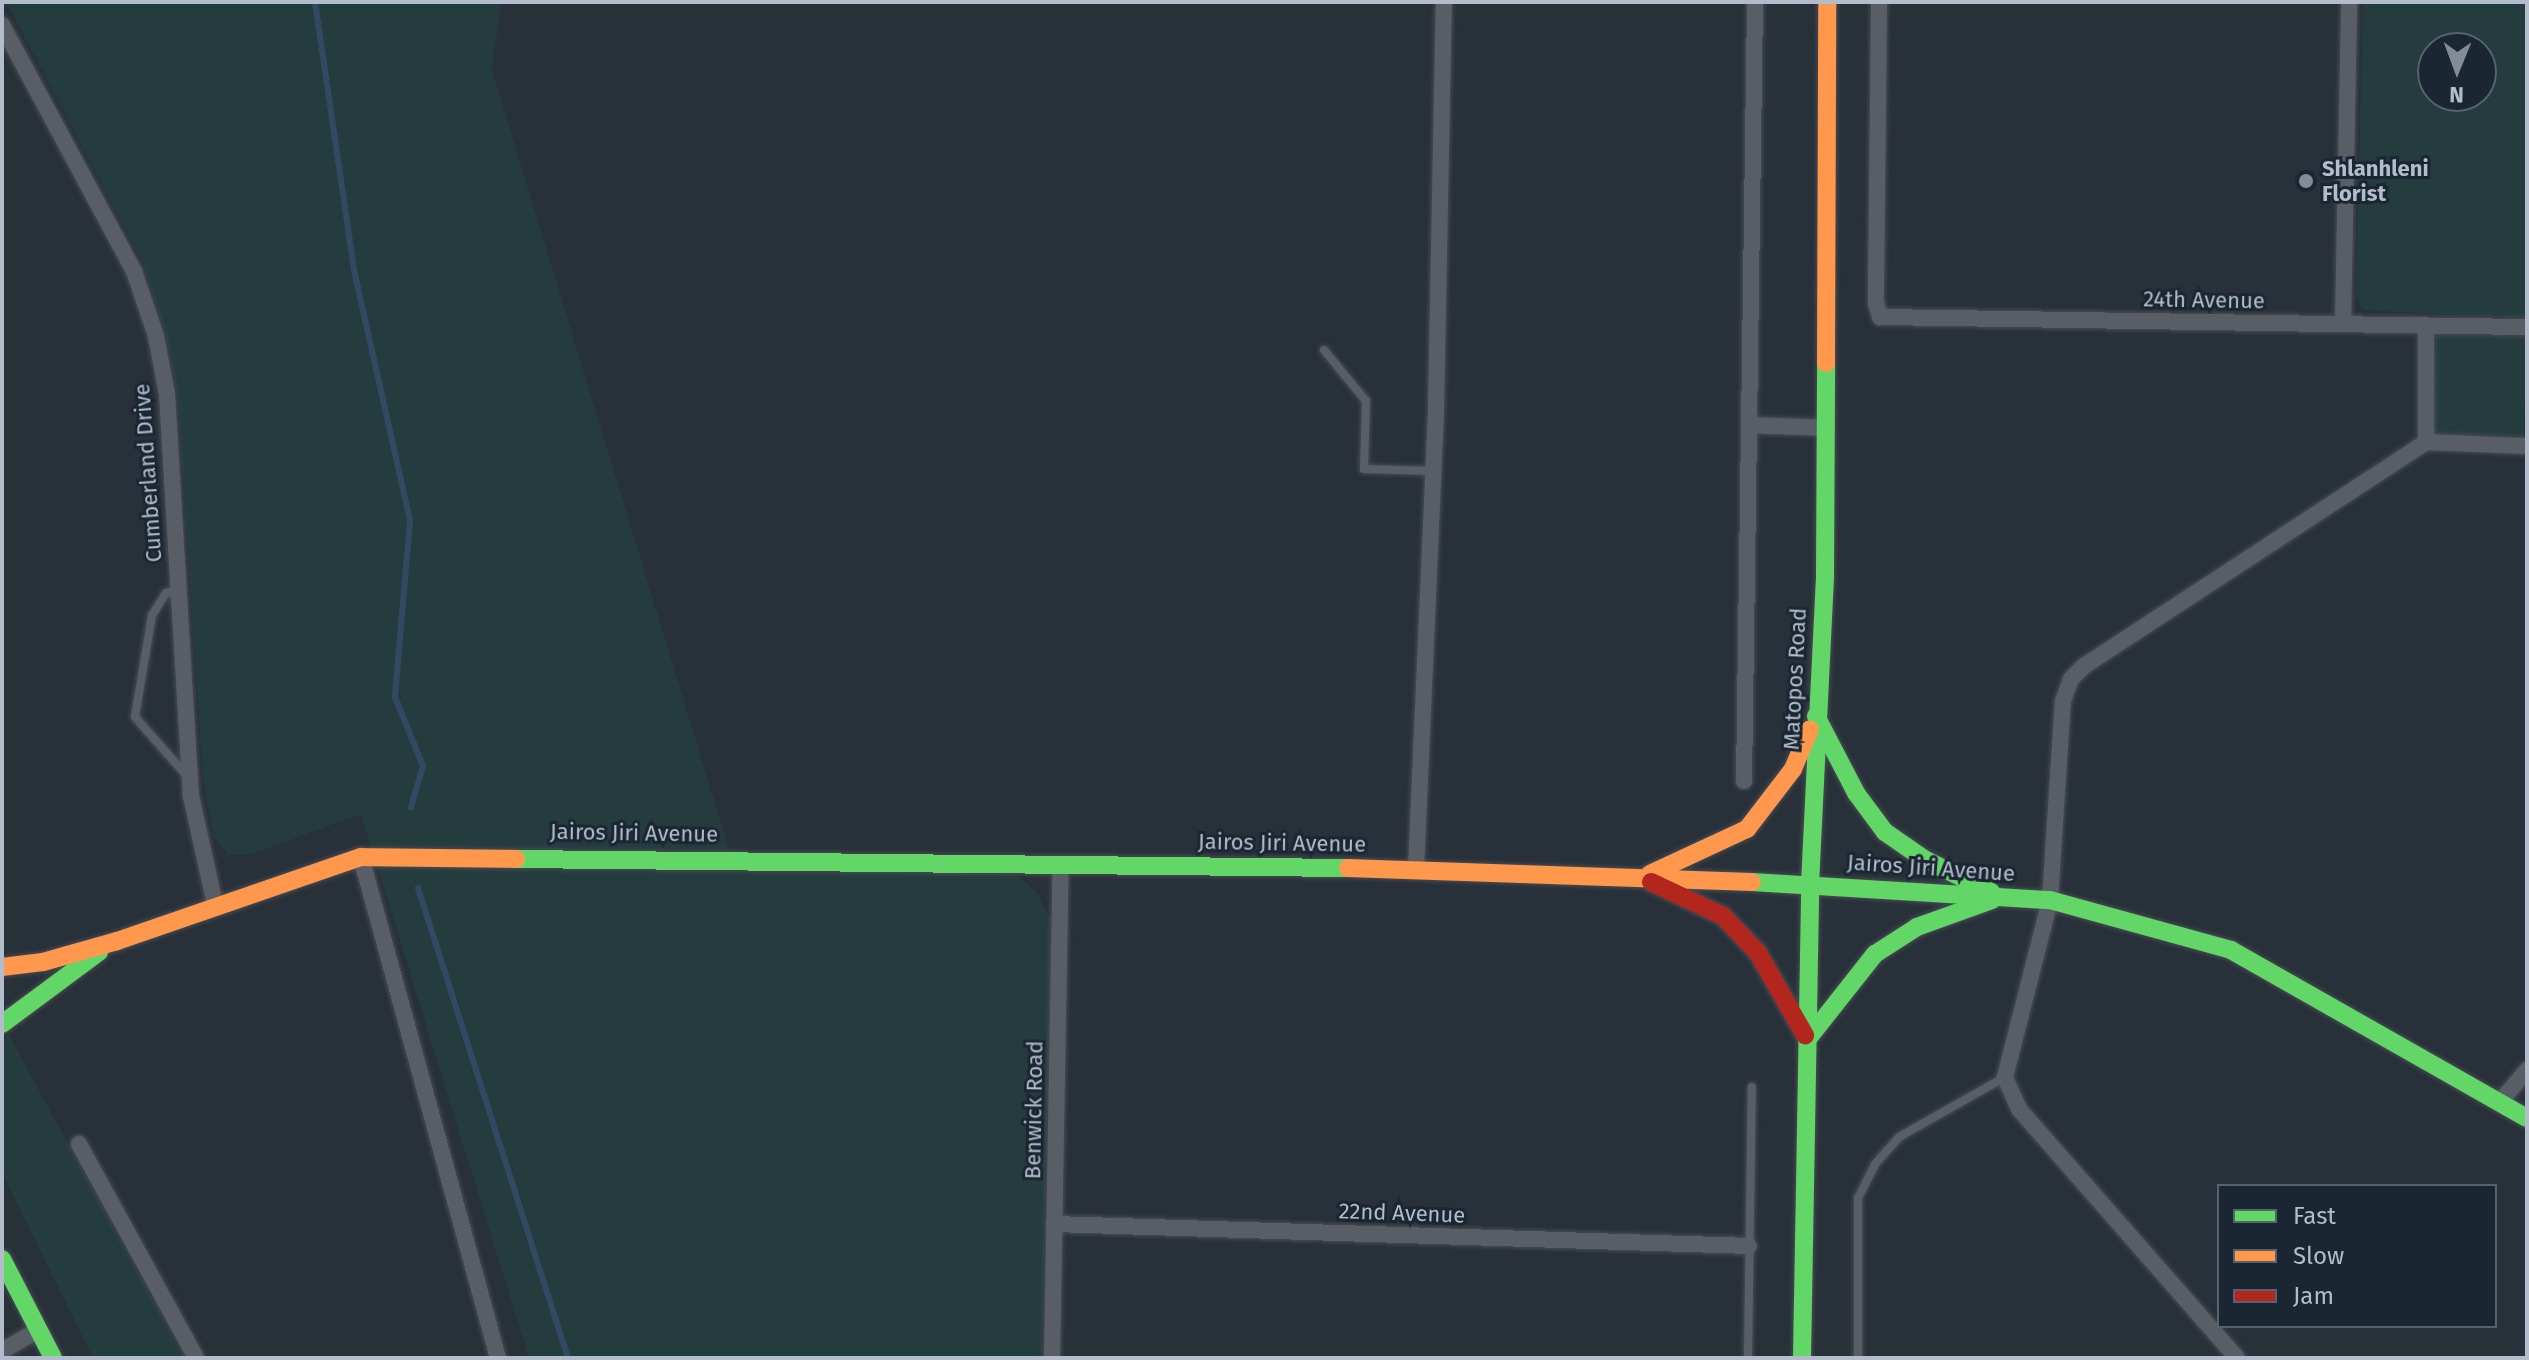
<!DOCTYPE html>
<html>
<head>
<meta charset="utf-8">
<style>
  body { margin:0 }
  #map { position:relative; width:2529px; height:1360px; overflow:hidden; background:#283039; font-family:"Fira Sans",sans-serif }
  div>[style] { position:absolute }
  .green>* { inset:0; background:#253c3f; transform-origin:0 0 }
  .stream>* { height:6px; margin:-3px; padding:0 3px; transform-origin:3px; border-radius:3px; background:#334963 }
  .roads { filter:drop-shadow(0 0 2px #474c53) drop-shadow(0 0 2px #474c53) }
  .lane>* { height:8px; margin:-4px; padding:0 4px; transform-origin:4px; border-radius:4px; background:#595e66 }
  .street>* { height:16px; margin:-8px; padding:0 8px; transform-origin:8px; border-radius:8px; background:#595e66 }
  .fast>* { height:18px; margin:-9px; padding:0 9px; transform-origin:9px; border-radius:9px; background:#63d668 }
  .slow>* { height:18px; margin:-9px; padding:0 9px; transform-origin:9px; border-radius:9px; background:#ff974d }
  .jam>* { height:18px; margin:-9px; padding:0 9px; transform-origin:9px; border-radius:9px; background:#b3261e }
  .dots>* { width:22px; height:22px; translate:-50% -50%; box-sizing:border-box; border:4px solid #1b2633; border-radius:50% }
  span { translate:-50% -50%; white-space:nowrap; text-align:center; line-height:1.15; -webkit-text-stroke:6px #1b2633; paint-order:stroke }
  .poi-label { font-size:22px; color:#b2bcca; font-weight:700 }
  .left { translate:0 -50%; text-align:left }
  .street-label { font-size:22px; color:#b2bcca }
  .frame { position:absolute; inset:0; border:4px solid #b2bcca; pointer-events:none }
  .legend { position:absolute; left:2217px; top:1184px; width:280px; height:144px; box-sizing:border-box; background:#1b2633; border:2px solid #57626f; margin:0; padding:10px 14px; list-style:none; font-size:24px; color:#b2bcca }
  .legend li { display:flex; align-items:center; gap:16px; height:40px }
  .legend b { width:40px; border:2px solid #57626f }
  .north { position:absolute; left:2417px; top:32px; width:80px; height:80px; box-sizing:border-box; background:#1b2633; border:2px solid #57626f; border-radius:50%; rotate:181deg; font-size:22px; font-weight:700; line-height:32px; text-align:center; color:#b2bcca }
  .north::after { content:''; display:block; margin:auto; width:28px; height:36px; background:#828b97; clip-path:polygon(50% 0,100% 100%,50% 72%,0 100%) }
</style>
</head>
<body>
<div id="map">
  <div class="green">
    <div style="clip-path:polygon(6px 2px,501px 2px,492px 70px,735px 869px,1016px 874px,1037px 893px,1052px 923px,1042px 1358px,529px 1358px,361px 814px,251px 854px,228px 855px,214px 837px,203px 779px,178px 398px,165px 332px,142px 260px)"></div>
    <div style="clip-path:polygon(evenodd,2363px 2px,2527px 2px,2527px 318px,2362px 310px,2356px 294px,2363px 2px,2433px 48px,2481px 48px,2481px 96px,2433px 96px,2433px 48px)"></div>
    <div style="left:2436px;top:333px;width:91px;height:102px;rotate:2deg"></div>
    <div style="clip-path:polygon(8px 1033px,184px 1358px,93px 1358px,2px 1173px,2px 1045px)"></div>
  </div>
  <div class="stream">
    <div style="left:315px;top:2px;width:271px;rotate:81.7deg"></div>
    <div style="left:354px;top:270px;width:257px;rotate:77.4deg"></div>
    <div style="left:410px;top:521px;width:177px;rotate:94.9deg"></div>
    <div style="left:395px;top:697px;width:74px;rotate:67.9deg"></div>
    <div style="left:423px;top:766px;width:43px;rotate:106.3deg"></div>
    <div style="left:418px;top:888px;width:493px;rotate:72.3deg"></div>
  </div>
  <div class="roads">
    <div class="lane">
      <div style="left:1324px;top:350px;width:66px;rotate:50.5deg"></div>
      <div style="left:1366px;top:401px;width:68px;rotate:91.7deg"></div>
      <div style="left:1364px;top:469px;width:69px;rotate:1.7deg"></div>
      <div style="left:178px;top:591px;width:12px;rotate:171deg"></div>
      <div style="left:166px;top:593px;width:26px;rotate:122deg"></div>
      <div style="left:152px;top:615px;width:103px;rotate:99.5deg"></div>
      <div style="left:135px;top:717px;width:79px;rotate:48.6deg"></div>
      <div style="left:1748px;top:1358px;width:271px;rotate:-89.2deg"></div>
      <div style="left:1858px;top:1358px;width:160px;rotate:-90deg"></div>
      <div style="left:1858px;top:1198px;width:38px;rotate:-63deg"></div>
      <div style="left:1875px;top:1164px;width:36px;rotate:-48deg"></div>
      <div style="left:1899px;top:1137px;width:122px;rotate:-29.5deg"></div>
    </div>
    <div class="street">
      <div style="left:1879px;top:2px;width:301px;rotate:90.6deg"></div>
      <div style="left:1876px;top:303px;width:15px;rotate:74deg"></div>
      <div style="left:1880px;top:317px;width:647px;rotate:0.89deg"></div>
      <div style="left:2px;top:25px;width:279px;rotate:61.8deg"></div>
      <div style="left:134px;top:271px;width:69px;rotate:71.3deg"></div>
      <div style="left:156px;top:336px;width:59px;rotate:79.3deg"></div>
      <div style="left:167px;top:394px;width:403px;rotate:86.6deg"></div>
      <div style="left:191px;top:796px;width:111px;rotate:77.5deg"></div>
      <div style="left:2343px;top:323px;width:321px;rotate:-88.9deg"></div>
      <div style="left:1749px;top:425px;width:78px;rotate:2.2deg"></div>
      <div style="left:2426px;top:442px;width:101px;rotate:2.3deg"></div>
      <div style="left:1744px;top:781px;width:779px;rotate:-89.19deg"></div>
      <div style="left:361px;top:857px;width:519px;rotate:74.71deg"></div>
      <div style="left:1416px;top:869px;width:461px;rotate:-87.5deg"></div>
      <div style="left:1436px;top:408px;width:406px;rotate:-88.9deg"></div>
      <div style="left:2500px;top:1102px;width:42px;rotate:-49.8deg"></div>
      <div style="left:79px;top:1144px;width:244px;rotate:61.3deg"></div>
      <div style="left:1054px;top:1224px;width:695px;rotate:1.81deg"></div>
      <div style="left:2px;top:1351px;width:42px;rotate:-30.3deg"></div>
      <div style="left:1052px;top:1358px;width:494px;rotate:-89deg"></div>
      <div style="left:2237px;top:1358px;width:331px;rotate:-131.2deg"></div>
      <div style="left:2019px;top:1109px;width:35px;rotate:-114deg"></div>
      <div style="left:2005px;top:1077px;width:183px;rotate:-75.7deg"></div>
      <div style="left:2050px;top:900px;width:199px;rotate:-86.3deg"></div>
      <div style="left:2063px;top:701px;width:23px;rotate:-70deg"></div>
      <div style="left:2071px;top:679px;width:18px;rotate:-45deg"></div>
      <div style="left:2084px;top:666px;width:409px;rotate:-33.2deg"></div>
      <div style="left:2426px;top:442px;width:117px;rotate:-90deg"></div>
    </div>
    <div class="fast">
      <div style="left:1816px;top:716px;width:87px;rotate:62.5deg"></div>
      <div style="left:1856px;top:793px;width:49px;rotate:53.4deg"></div>
      <div style="left:1885px;top:832px;width:47px;rotate:34.7deg"></div>
      <div style="left:1924px;top:859px;width:75px;rotate:26.2deg"></div>
      <div style="left:516px;top:859px;width:832px;rotate:0.62deg"></div>
      <div style="left:1752px;top:882px;width:299px;rotate:3.5deg"></div>
      <div style="left:2050px;top:900px;width:188px;rotate:15.4deg"></div>
      <div style="left:2231px;top:950px;width:340px;rotate:29.6deg"></div>
      <div style="left:2px;top:1024px;width:121px;rotate:-36.6deg"></div>
      <div style="left:1807px;top:1040px;width:110px;rotate:-51.7deg"></div>
      <div style="left:1875px;top:954px;width:50px;rotate:-32.7deg"></div>
      <div style="left:1917px;top:927px;width:80px;rotate:-19.8deg"></div>
      <div style="left:2px;top:1259px;width:111px;rotate:62.7deg"></div>
      <div style="left:1802px;top:1358px;width:474px;rotate:-89deg"></div>
      <div style="left:1810px;top:884px;width:309px;rotate:-87.2deg"></div>
      <div style="left:1825px;top:575px;width:212px;rotate:-89.7deg"></div>
    </div>
    <div class="slow">
      <div style="left:1826px;top:363px;width:361px;rotate:-89.8deg"></div>
      <div style="left:1348px;top:868px;width:404px;rotate:2deg"></div>
      <div style="left:1650px;top:874px;width:107px;rotate:-24.9deg"></div>
      <div style="left:1747px;top:829px;width:76px;rotate:-52.5deg"></div>
      <div style="left:1793px;top:769px;width:43px;rotate:-67deg"></div>
      <div style="left:2px;top:967px;width:41px;rotate:-7deg"></div>
      <div style="left:43px;top:962px;width:77px;rotate:-15.8deg"></div>
      <div style="left:117px;top:941px;width:258px;rotate:-19deg"></div>
      <div style="left:361px;top:857px;width:155px;rotate:0.7deg"></div>
    </div>
    <div class="jam">
      <div style="left:1651px;top:882px;width:80px;rotate:25.3deg"></div>
      <div style="left:1723px;top:916px;width:51px;rotate:46.6deg"></div>
      <div style="left:1758px;top:953px;width:95px;rotate:60.2deg"></div>
    </div>
  </div>
  <div class="dots">
    <div style="left:2306px;top:181px;background:#828b97"></div>
  </div>
  <div class="poi-label">
    <span class="left" style="left:2322px;top:181px">Shlanhleni<br>Florist</span>
  </div>
  <div class="street-label">
    <span style="left:2204px;top:300px;rotate:1deg">24th Avenue</span>
    <span style="left:148px;top:473px;rotate:-94deg">Cumberland Drive</span>
    <span style="left:1795px;top:679px;rotate:-87deg">Matopos Road</span>
    <span style="left:634px;top:833px;rotate:1deg">Jairos Jiri Avenue</span>
    <span style="left:1282px;top:843px;rotate:1deg">Jairos Jiri Avenue</span>
    <span style="left:1931px;top:868px;rotate:4deg">Jairos Jiri Avenue</span>
    <span style="left:1034px;top:1110px;rotate:-89deg">Benwick Road</span>
    <span style="left:1402px;top:1213px;rotate:2deg">22nd Avenue</span>
  </div>
  <div class="frame"></div>
  <ul class="legend">
  <li><b style="height:10px;background:#63d668"></b>Fast</li>
  <li><b style="height:10px;background:#ff974d"></b>Slow</li>
  <li><b style="height:10px;background:#b3261e"></b>Jam</li>
  </ul>
  <div class="north">N</div>
</div>
</body>
</html>
